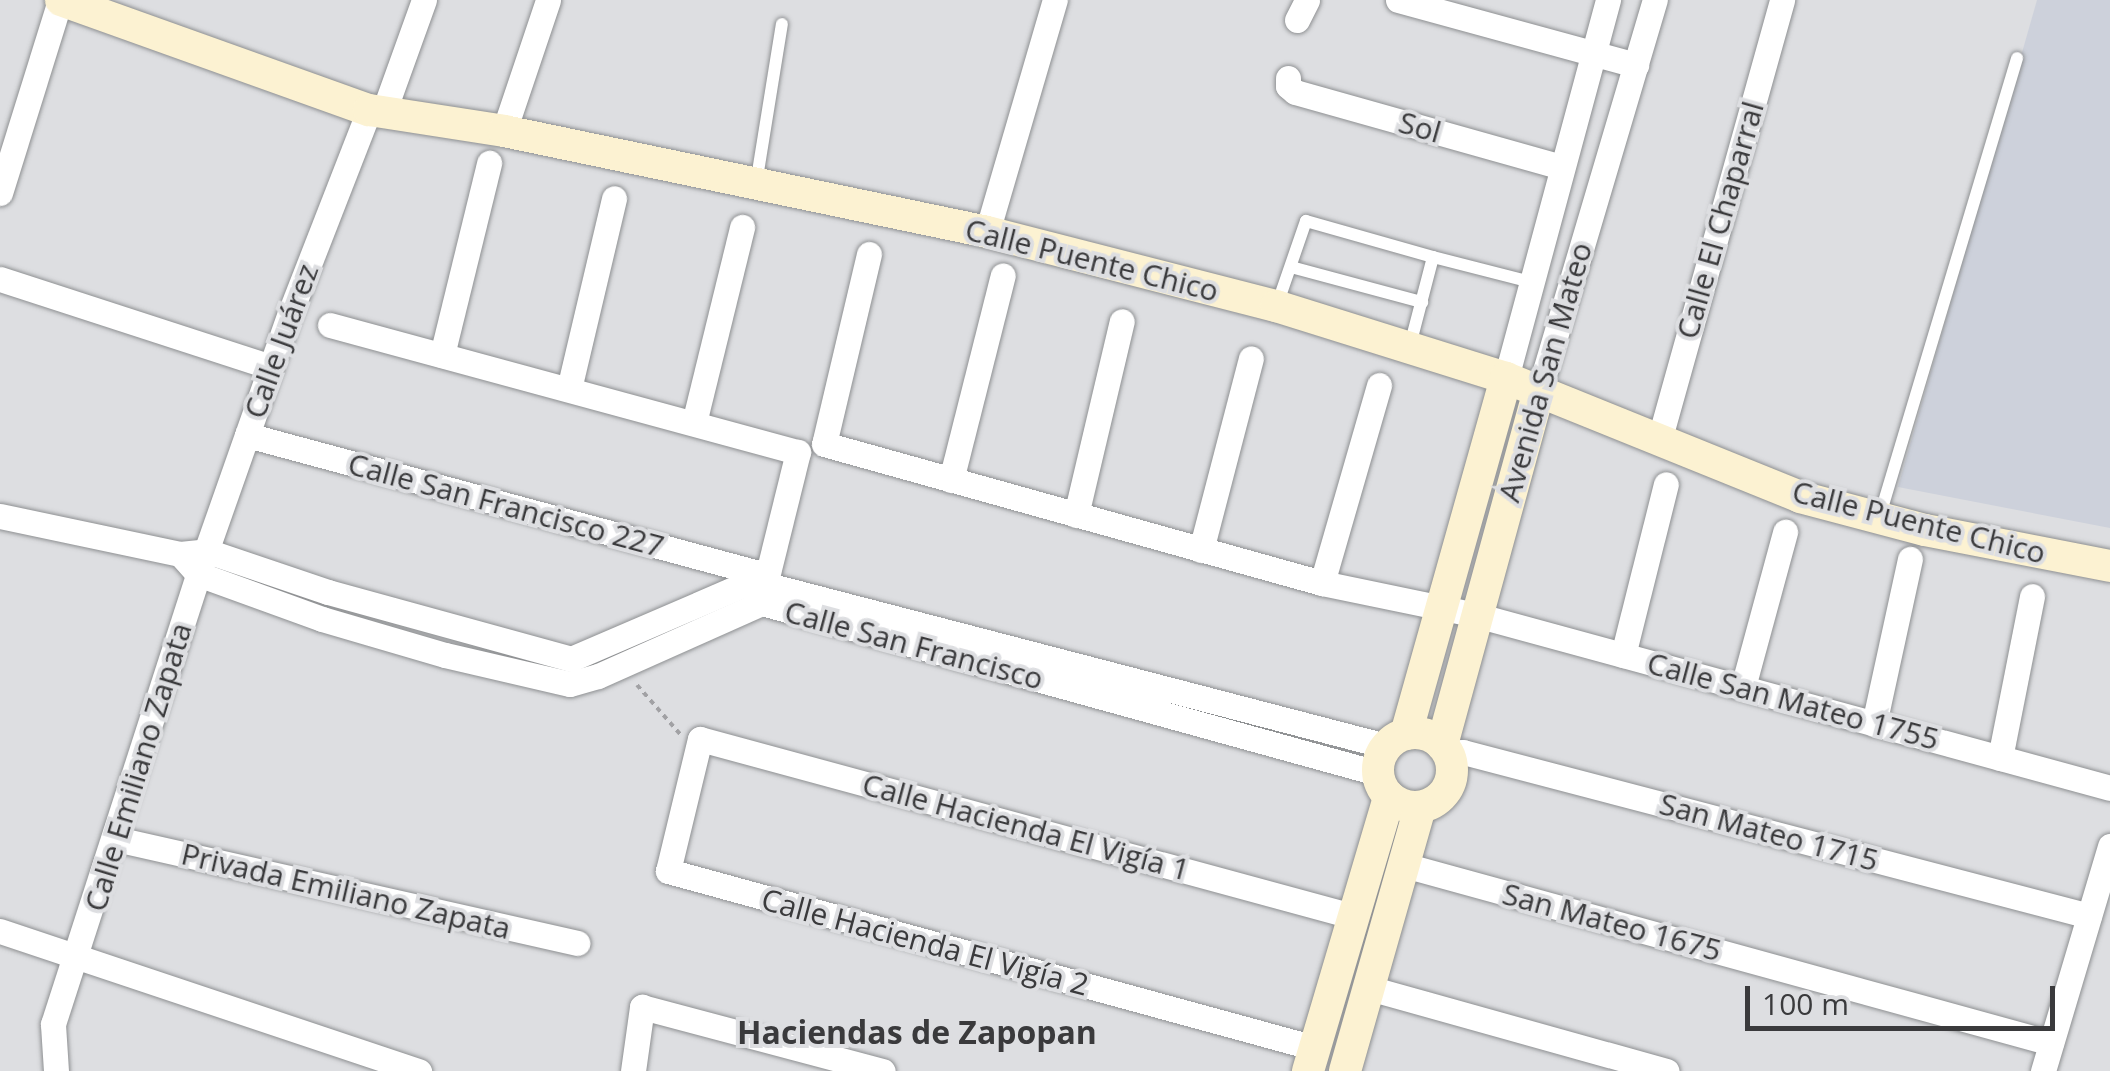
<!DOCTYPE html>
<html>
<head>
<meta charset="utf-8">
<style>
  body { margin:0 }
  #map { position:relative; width:2110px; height:1071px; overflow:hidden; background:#dddee1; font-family:"Open Sans",sans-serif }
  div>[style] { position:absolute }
  .built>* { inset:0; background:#cdd1db }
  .path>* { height:4px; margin-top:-2px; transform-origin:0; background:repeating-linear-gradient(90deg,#a1a1a4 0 5px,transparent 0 10px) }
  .roads { filter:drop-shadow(0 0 2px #8e9092) drop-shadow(0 0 2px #8e9092) }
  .lane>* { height:12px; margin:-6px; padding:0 6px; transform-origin:6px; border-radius:6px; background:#fff }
  .street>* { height:25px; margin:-12.5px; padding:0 12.5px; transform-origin:12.5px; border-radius:12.5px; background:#fff }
  .secondary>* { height:32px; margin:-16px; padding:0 16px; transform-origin:16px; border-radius:16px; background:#fcf2d2 }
  .secondary>.ring { margin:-16px; padding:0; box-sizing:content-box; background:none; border:32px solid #fcf2d2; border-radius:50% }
  span { translate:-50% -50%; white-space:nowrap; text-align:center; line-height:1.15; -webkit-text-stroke:8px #dddee1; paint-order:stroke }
  .street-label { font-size:30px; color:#3a3a3c }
  .neighbourhood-label { font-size:32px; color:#3a3a3c; font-weight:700 }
  .scale { position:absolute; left:1745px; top:986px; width:310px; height:45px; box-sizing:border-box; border:5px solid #3a3a3c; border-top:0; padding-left:12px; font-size:30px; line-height:35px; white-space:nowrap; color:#3a3a3c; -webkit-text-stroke:8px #dddee1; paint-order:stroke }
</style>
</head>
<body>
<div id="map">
  <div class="built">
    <div style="clip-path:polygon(2037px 0,2110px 0,2110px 528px,1898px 487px)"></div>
  </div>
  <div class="path">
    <div style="left:637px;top:685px;width:65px;rotate:48.7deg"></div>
  </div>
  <div class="roads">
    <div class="lane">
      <div style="left:756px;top:184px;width:162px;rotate:-80.8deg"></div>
      <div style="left:1433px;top:257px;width:101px;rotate:14.3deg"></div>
      <div style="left:1291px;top:267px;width:136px;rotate:15deg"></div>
      <div style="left:1277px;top:305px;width:89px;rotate:-71deg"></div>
      <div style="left:1306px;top:221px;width:132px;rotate:15.8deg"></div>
      <div style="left:1433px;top:257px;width:91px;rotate:104.6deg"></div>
      <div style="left:1880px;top:515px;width:477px;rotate:-73.3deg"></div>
    </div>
    <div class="street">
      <div style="left:1398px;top:0;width:247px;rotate:15.3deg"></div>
      <div style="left:1297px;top:20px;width:22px;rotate:-63deg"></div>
      <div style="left:1288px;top:78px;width:8px;rotate:90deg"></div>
      <div style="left:1288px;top:86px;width:9px;rotate:41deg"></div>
      <div style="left:1295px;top:92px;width:277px;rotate:15.7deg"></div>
      <div style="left:384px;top:111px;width:118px;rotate:-70.2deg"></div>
      <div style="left:504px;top:131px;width:138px;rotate:-71.4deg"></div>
      <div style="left:0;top:193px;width:202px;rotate:-72.7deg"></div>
      <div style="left:987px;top:232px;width:242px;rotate:-73.7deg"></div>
      <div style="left:869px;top:254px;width:195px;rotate:103.3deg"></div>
      <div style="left:824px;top:444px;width:517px;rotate:15.6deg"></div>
      <div style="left:1322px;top:583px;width:157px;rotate:11.7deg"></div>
      <div style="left:1476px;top:615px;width:657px;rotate:15.26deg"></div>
      <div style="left:0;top:279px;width:285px;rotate:18deg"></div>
      <div style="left:330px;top:325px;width:485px;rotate:15.2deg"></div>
      <div style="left:798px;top:452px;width:149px;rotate:103.9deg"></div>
      <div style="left:442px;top:355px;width:198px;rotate:-76.2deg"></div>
      <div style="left:1506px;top:378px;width:392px;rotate:-74.9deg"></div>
      <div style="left:569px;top:389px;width:196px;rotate:-76.7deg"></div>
      <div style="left:1539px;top:391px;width:408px;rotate:-73.5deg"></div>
      <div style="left:694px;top:423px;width:202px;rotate:-76.2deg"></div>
      <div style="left:247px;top:435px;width:538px;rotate:15.1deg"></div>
      <div style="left:1659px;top:441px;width:458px;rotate:-74.4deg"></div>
      <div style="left:951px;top:480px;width:211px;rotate:-75.8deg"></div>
      <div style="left:1076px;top:515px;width:199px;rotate:-76.7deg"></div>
      <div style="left:0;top:516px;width:184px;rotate:11.9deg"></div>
      <div style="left:180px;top:554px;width:27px;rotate:-6deg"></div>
      <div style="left:207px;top:551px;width:128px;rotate:18.7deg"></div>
      <div style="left:328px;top:592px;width:252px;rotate:15.4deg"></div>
      <div style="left:571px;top:659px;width:187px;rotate:-23.3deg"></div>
      <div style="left:743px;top:585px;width:21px;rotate:-3deg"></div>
      <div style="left:764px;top:584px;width:643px;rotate:14.6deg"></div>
      <div style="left:1201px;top:550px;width:198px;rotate:-75.4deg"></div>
      <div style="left:180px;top:554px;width:27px;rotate:48deg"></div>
      <div style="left:198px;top:574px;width:132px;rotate:19.9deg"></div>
      <div style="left:322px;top:619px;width:128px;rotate:16.3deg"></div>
      <div style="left:445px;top:655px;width:128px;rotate:13.1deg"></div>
      <div style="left:570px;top:684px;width:29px;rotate:-16deg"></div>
      <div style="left:598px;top:676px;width:180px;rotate:-24deg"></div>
      <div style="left:762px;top:603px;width:638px;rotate:15.45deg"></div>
      <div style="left:1322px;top:583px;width:206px;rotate:-73.9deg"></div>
      <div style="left:1623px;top:655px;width:176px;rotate:-75.9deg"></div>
      <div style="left:1743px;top:687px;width:161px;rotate:-74.8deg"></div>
      <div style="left:1874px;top:724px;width:169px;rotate:-77.7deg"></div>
      <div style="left:1448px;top:753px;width:15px;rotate:-4deg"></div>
      <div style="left:1463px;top:752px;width:647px;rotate:14.68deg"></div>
      <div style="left:2000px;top:758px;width:165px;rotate:-78.8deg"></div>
      <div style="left:116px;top:839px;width:473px;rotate:12.7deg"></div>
      <div style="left:1404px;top:865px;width:671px;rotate:15.38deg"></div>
      <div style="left:0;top:931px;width:442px;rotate:18.5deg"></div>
      <div style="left:1369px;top:988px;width:309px;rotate:15.6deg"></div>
      <div style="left:1315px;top:1048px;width:671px;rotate:-164.7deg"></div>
      <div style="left:668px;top:871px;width:136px;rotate:-76.4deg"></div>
      <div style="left:700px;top:739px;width:676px;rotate:15.19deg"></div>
      <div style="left:56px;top:1071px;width:47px;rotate:-93.7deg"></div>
      <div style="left:53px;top:1024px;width:473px;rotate:-72.1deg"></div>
      <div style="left:198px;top:574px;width:277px;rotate:-70.6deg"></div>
      <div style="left:290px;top:313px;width:218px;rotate:-68.7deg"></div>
      <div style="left:633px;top:1071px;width:65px;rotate:-82deg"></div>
      <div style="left:642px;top:1007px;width:249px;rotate:14.9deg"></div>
      <div style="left:2043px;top:1071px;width:235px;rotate:-73.4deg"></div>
    </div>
    <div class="secondary">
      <div style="left:61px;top:0;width:327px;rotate:19.7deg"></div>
      <div style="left:369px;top:110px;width:137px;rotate:8.8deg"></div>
      <div style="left:504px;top:131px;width:493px;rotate:11.8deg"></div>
      <div style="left:987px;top:232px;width:298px;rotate:14.4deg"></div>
      <div style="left:1276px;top:306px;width:241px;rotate:17.4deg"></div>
      <div style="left:1506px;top:378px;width:317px;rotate:22deg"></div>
      <div style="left:1800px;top:497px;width:129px;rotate:14.8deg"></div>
      <div style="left:1925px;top:530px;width:188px;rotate:11deg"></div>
      <div class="ring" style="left:1378px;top:733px;width:42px;height:42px"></div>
      <div style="left:1406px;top:734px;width:370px;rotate:-74.3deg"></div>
      <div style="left:1442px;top:745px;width:367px;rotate:-74.7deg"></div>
      <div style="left:1308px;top:1071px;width:286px;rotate:-73.5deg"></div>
      <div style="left:1345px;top:1071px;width:274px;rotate:-74.1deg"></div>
    </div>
  </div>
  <div class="street-label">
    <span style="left:1420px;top:127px;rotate:16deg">Sol</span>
    <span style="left:1720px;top:220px;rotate:-74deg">Calle El Chaparral</span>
    <span style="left:1092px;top:260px;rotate:14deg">Calle Puente Chico</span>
    <span style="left:281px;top:341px;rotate:-70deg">Calle Juárez</span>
    <span style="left:1545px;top:372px;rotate:-74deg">Avenida San Mateo</span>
    <span style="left:506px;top:505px;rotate:15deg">Calle San Francisco 227</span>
    <span style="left:1919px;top:522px;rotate:14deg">Calle Puente Chico</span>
    <span style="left:914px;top:645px;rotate:15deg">Calle San Francisco</span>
    <span style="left:1793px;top:701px;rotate:15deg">Calle San Mateo 1755</span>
    <span style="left:138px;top:767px;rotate:-73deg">Calle Emiliano Zapata</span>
    <span style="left:1026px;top:827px;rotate:15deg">Calle Hacienda El Vigía 1</span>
    <span style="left:1769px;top:832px;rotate:15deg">San Mateo 1715</span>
    <span style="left:346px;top:891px;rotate:13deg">Privada Emiliano Zapata</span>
    <span style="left:1612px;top:922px;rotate:15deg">San Mateo 1675</span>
    <span style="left:925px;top:942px;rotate:15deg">Calle Hacienda El Vigía 2</span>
  </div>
  <div class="neighbourhood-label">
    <span style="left:917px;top:1032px">Haciendas de Zapopan</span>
  </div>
  <div class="scale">100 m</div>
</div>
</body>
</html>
